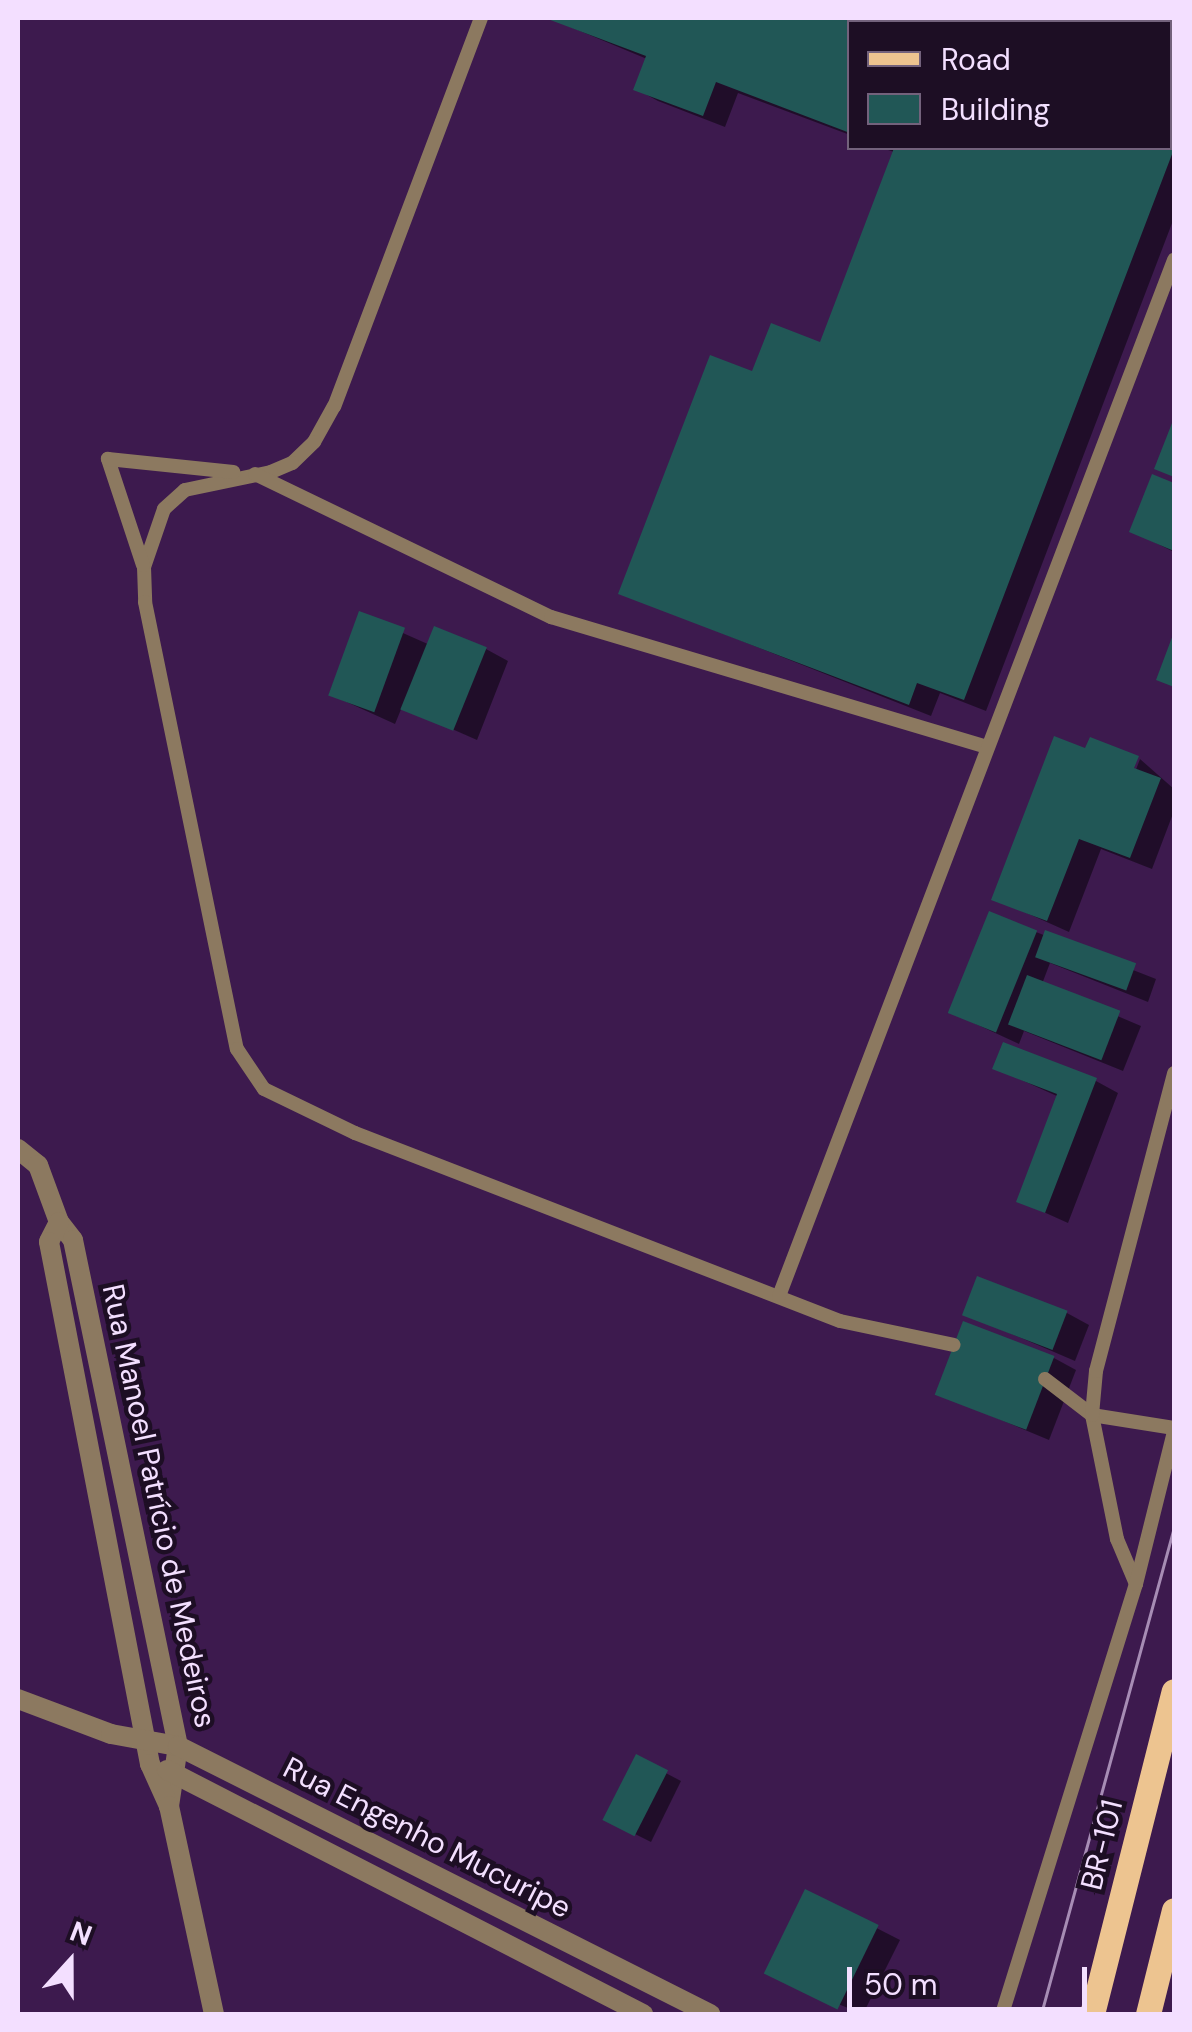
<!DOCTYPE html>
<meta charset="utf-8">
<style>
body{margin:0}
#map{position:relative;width:1192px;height:2032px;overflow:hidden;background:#3d1a4e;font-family:"DM Sans",sans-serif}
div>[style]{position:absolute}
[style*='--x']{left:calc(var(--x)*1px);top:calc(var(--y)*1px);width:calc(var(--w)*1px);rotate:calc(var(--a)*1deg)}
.shadow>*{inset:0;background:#0007}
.building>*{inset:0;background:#215756;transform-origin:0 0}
.lane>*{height:14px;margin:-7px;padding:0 7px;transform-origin:7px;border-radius:7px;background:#8c7960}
.street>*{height:20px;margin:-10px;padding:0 10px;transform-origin:10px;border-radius:10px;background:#8c7960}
.primary>*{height:25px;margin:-12.5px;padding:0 12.5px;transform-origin:12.5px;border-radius:12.5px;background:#edc490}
.tram>*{height:2.5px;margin:-1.25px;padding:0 1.25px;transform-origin:1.25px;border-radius:1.25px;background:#a78db5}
span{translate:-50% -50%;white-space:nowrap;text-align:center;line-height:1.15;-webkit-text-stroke:9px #1d0e24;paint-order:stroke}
.street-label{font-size:30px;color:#f3dfff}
.frame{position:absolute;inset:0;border:20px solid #f3dfff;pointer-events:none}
.legend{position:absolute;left:847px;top:20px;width:325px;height:130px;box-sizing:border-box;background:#1d0e24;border:2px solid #73627c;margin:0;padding:12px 18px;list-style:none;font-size:30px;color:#f3dfff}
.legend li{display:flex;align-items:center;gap:20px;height:50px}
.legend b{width:50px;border:2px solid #73627c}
.north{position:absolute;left:20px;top:1912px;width:100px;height:100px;-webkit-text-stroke:8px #1d0e24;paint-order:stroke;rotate:21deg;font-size:28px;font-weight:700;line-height:40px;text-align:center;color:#f3dfff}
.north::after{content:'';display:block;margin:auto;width:35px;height:45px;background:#f3dfff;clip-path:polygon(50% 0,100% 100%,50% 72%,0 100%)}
.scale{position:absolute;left:847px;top:1967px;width:240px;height:45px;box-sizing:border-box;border:5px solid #f3dfff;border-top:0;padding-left:12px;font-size:30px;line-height:35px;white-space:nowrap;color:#f3dfff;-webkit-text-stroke:8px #1d0e24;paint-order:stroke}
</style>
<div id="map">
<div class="shadow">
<i style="clip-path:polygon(549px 18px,1174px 18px,1174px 218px,986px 711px,940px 693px,931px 716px,621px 593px,821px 345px,894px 152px,882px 148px,1170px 148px,1170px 22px,850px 22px,850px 135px,738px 93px,725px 127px,658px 101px,636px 89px,647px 59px)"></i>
<i style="clip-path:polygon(1153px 478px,1174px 486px,1174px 552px,1132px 531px)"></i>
<i style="clip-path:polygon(360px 614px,430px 645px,486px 649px,508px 661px,477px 740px,402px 707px,395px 724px,329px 694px)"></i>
<i style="clip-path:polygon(1140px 759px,1174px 789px,1174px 811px,1152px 869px,1101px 849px,1069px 932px,995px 899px,1132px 780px)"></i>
<i style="clip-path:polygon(1036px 932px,1156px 979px,1148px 1002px,1050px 963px,1042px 984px,1141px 1026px,1123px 1071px,1024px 1031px,1019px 1044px,952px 1013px)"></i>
<i style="clip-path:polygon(995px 1068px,1096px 1081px,1118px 1093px,1068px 1223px,1019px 1201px,1059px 1097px)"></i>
<i style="clip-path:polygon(1067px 1313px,1089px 1325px,1075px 1361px,965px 1314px)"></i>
<i style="clip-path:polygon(1054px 1358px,1076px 1370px,1049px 1440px,939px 1394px)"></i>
<i style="clip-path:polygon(637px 1758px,681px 1781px,651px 1842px,621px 1827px)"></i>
<i style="clip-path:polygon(806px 1892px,900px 1940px,863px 2014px,788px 1984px)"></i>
</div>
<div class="building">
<i style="clip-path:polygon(545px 18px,1174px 18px,1174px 149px,964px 700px,917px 683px,909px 705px,618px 594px,710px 355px,752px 371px,771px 323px,820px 342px,894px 148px,1170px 148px,1170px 22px,850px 22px,850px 133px,716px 82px,703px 116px,633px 90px,646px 56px)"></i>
<i style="clip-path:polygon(1174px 418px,1174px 477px,1154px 469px)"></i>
<i style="clip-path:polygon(1152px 474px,1174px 483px,1174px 551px,1129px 532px)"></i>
<i style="left:359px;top:611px;width:49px;height:90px;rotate:20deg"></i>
<i style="left:434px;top:626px;width:57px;height:90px;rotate:22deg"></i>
<i style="clip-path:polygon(1174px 632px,1174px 687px,1156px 680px)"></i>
<i style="clip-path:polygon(1054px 736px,1085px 748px,1090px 737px,1139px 756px,1134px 768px,1161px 778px,1130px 858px,1079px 839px,1047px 921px,991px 900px)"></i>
<i style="left:989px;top:911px;width:52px;height:110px;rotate:22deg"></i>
<i style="left:1045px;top:930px;width:97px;height:29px;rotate:20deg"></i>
<i style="left:1027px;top:975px;width:100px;height:53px;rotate:21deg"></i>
<i style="clip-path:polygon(1003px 1042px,1097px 1078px,1045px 1213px,1016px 1202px,1057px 1094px,992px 1069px)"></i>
<i style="left:977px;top:1276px;width:97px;height:42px;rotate:21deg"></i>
<i style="left:963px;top:1321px;width:98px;height:79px;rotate:21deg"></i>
<i style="left:636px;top:1754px;width:36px;height:74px;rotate:27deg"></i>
<i style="left:805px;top:1889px;width:82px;height:94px;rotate:26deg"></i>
</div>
<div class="lane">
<i style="--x:481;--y:18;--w:415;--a:110.7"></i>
<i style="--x:334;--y:406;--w:41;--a:119.1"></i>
<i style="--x:314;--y:442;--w:30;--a:136"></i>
<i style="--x:292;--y:463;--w:23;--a:157"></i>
<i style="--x:271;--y:472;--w:88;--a:168.2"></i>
<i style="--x:185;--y:490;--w:28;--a:138"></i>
<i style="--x:164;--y:509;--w:61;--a:109"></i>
<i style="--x:144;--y:567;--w:35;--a:88"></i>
<i style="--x:145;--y:602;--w:456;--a:78.4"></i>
<i style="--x:237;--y:1049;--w:48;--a:56"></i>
<i style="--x:264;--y:1089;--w:101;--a:25.8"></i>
<i style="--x:355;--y:1133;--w:520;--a:21.19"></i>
<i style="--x:840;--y:1321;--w:116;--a:11.9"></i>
<i style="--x:255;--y:474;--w:329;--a:25.8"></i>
<i style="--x:551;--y:617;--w:455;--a:16.6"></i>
<i style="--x:143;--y:565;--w:112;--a:-108.3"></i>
<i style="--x:108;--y:459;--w:126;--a:5.9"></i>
<i style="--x:779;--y:1296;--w:1109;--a:-69.13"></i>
<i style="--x:1045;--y:1379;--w:59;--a:37.5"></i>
<i style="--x:1092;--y:1415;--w:83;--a:9"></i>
<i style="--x:1136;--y:1584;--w:49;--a:-112.9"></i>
<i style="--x:1117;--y:1539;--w:126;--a:-101.4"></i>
<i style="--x:1092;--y:1415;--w:44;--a:-84.8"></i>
<i style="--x:1096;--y:1371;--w:308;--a:-75.3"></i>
<i style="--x:1002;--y:2014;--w:450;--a:-72.7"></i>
<i style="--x:1136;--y:1584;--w:157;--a:-76"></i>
</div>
<div class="street">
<i style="--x:18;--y:1149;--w:26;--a:39"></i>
<i style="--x:38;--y:1165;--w:61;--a:69.8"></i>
<i style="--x:59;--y:1222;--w:23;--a:52"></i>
<i style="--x:73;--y:1240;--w:517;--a:78.28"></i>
<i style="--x:178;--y:1746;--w:61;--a:98.5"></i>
<i style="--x:59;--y:1222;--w:22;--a:117"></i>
<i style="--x:49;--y:1242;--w:532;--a:79.05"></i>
<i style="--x:150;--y:1764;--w:46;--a:65.7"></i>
<i style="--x:169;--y:1806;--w:213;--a:77.8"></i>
<i style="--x:18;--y:1699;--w:99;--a:20.6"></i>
<i style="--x:111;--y:1734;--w:68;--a:10.2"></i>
<i style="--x:178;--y:1746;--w:596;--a:26.74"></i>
<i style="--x:167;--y:1770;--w:535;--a:27.14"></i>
</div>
<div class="primary">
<i style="--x:1092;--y:2014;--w:333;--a:-75.8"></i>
<i style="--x:1148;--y:2014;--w:107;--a:-76"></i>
</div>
<div class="tram">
<i style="--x:1041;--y:2014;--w:505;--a:-74.72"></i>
</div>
<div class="street-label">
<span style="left:159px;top:1506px;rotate:78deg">Rua Manoel Patrício de Medeiros</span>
<span style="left:427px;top:1838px;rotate:27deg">Rua Engenho Mucuripe</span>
<span style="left:1102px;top:1845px;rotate:-76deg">BR-101</span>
</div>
<div class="frame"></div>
<ul class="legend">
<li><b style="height:12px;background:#edc490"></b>Road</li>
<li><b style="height:28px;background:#215756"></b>Building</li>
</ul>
<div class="north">N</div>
<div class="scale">50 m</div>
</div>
